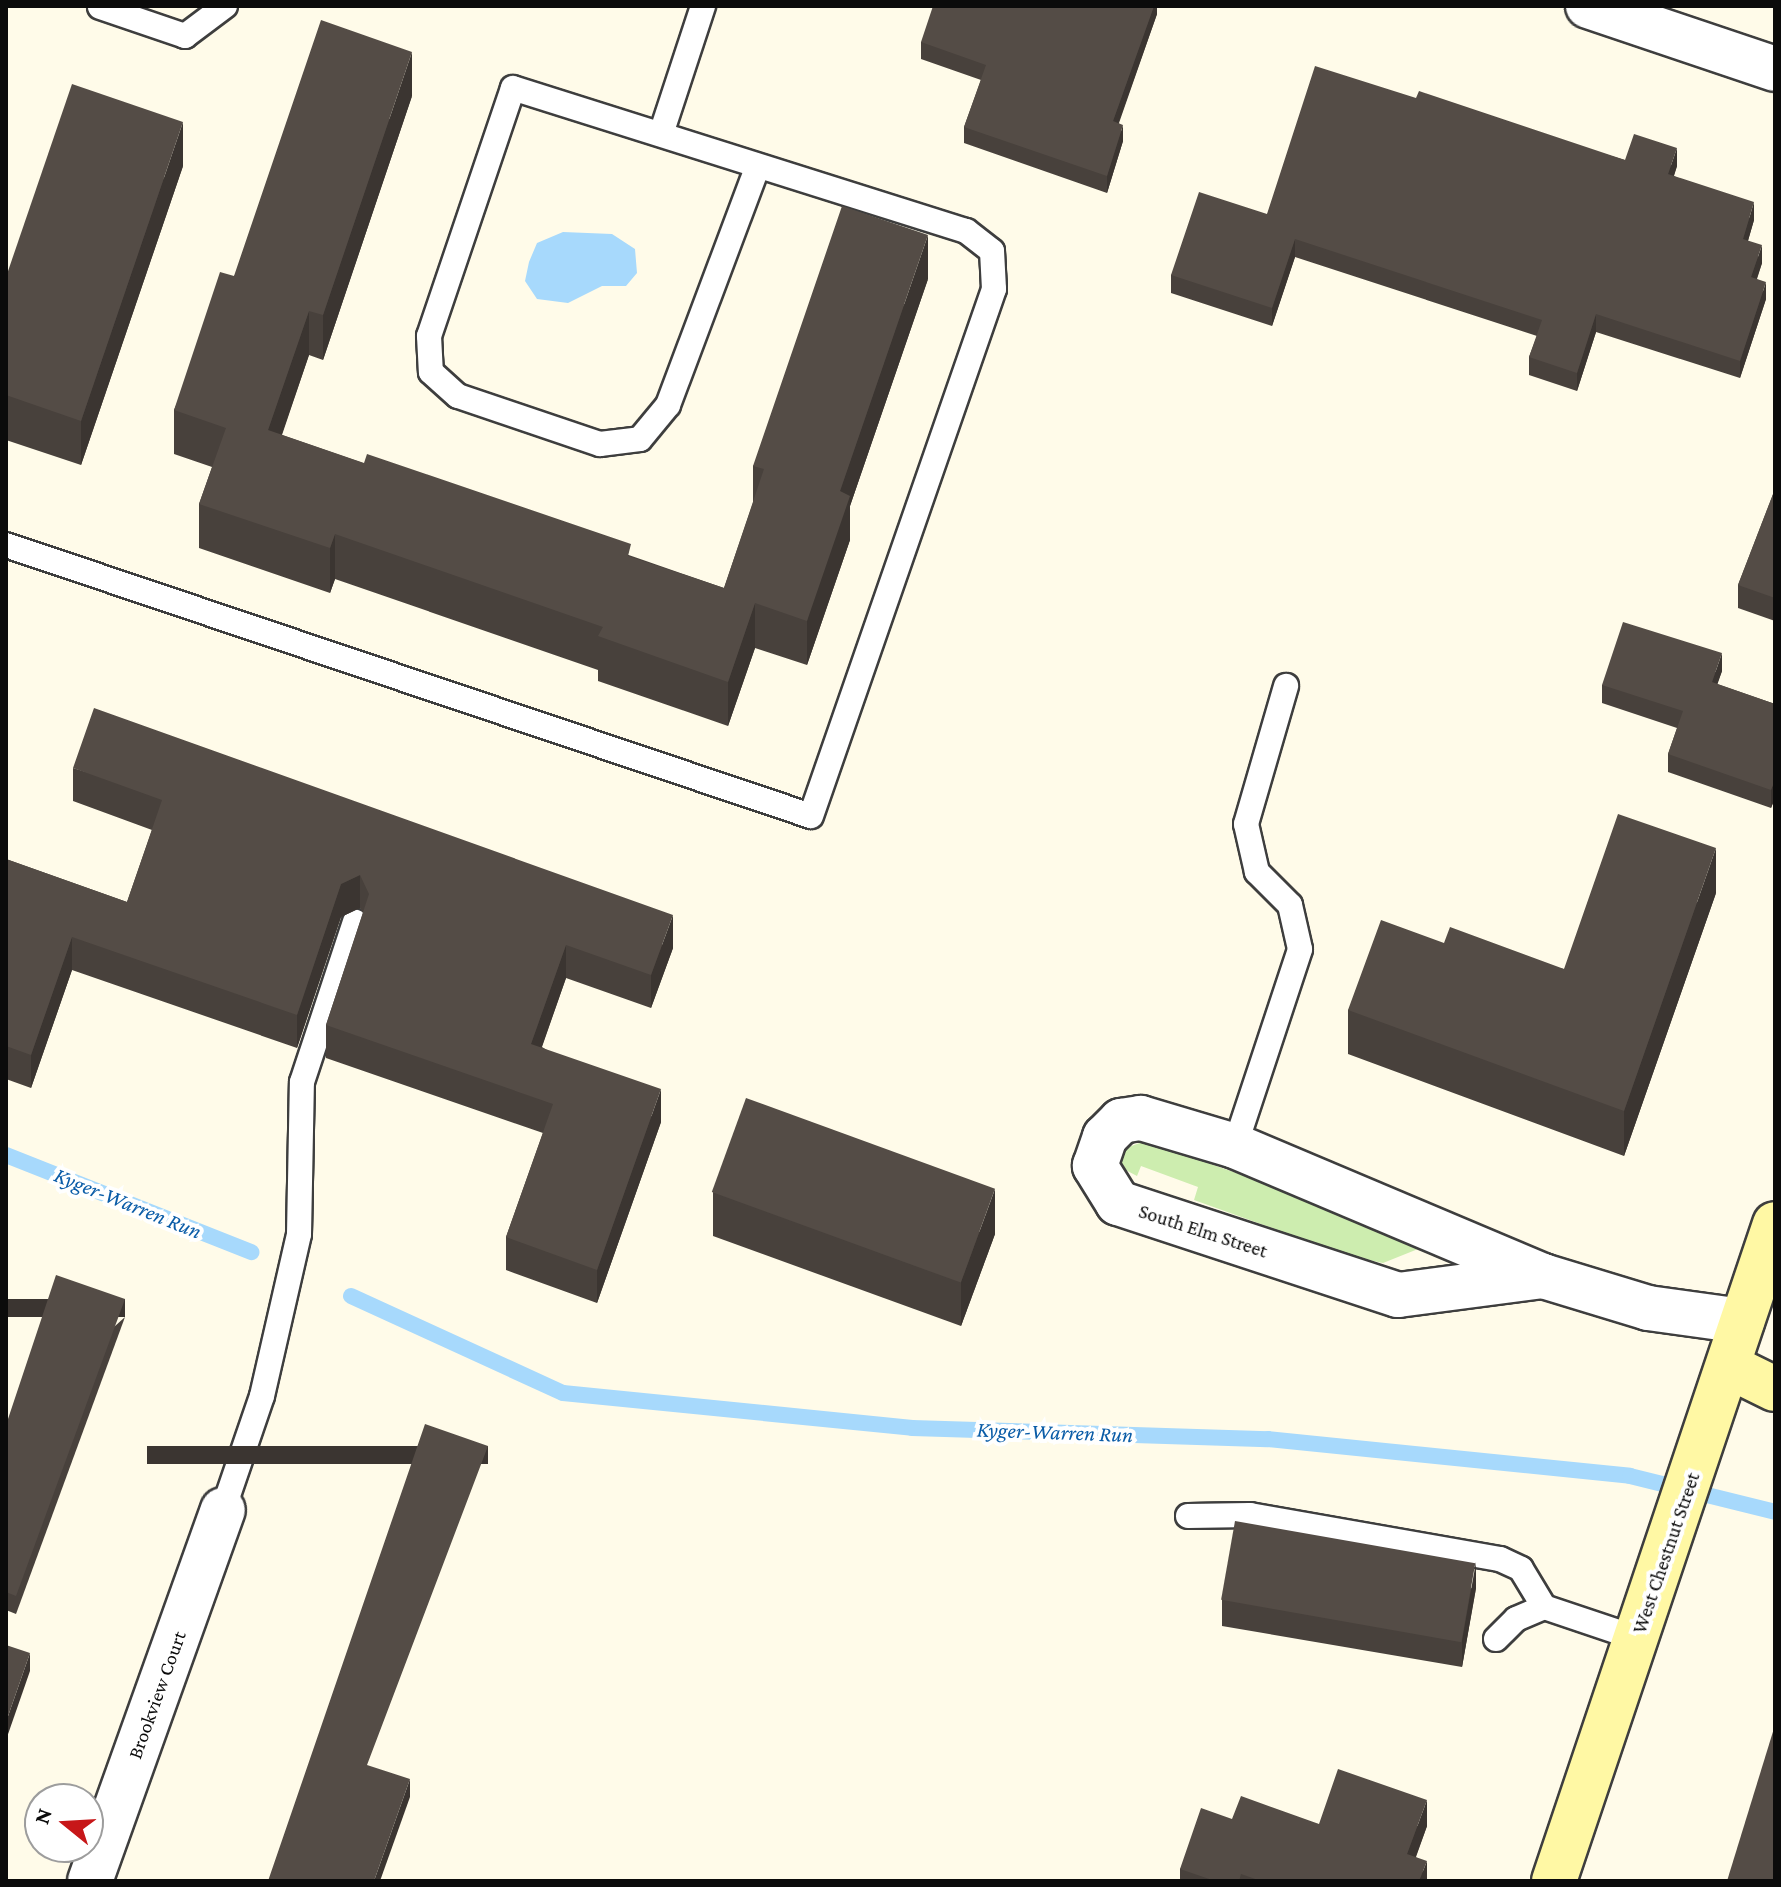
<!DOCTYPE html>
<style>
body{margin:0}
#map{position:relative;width:1781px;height:1887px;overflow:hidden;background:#fffbe9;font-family:"Crimson Pro",serif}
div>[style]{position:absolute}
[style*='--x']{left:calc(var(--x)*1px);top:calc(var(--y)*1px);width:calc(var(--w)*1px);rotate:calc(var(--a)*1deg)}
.green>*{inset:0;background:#cdedaf}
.water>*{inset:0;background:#a7d9fc}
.stream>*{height:16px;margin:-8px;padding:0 8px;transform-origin:8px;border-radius:8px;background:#a7d9fc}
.roads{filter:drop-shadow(2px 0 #3e3e3e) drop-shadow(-2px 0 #3e3e3e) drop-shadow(0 2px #3e3e3e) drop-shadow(0 -2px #3e3e3e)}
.lane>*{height:24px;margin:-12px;padding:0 12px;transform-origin:12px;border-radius:12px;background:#fff}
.street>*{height:44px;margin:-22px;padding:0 22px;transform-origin:22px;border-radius:22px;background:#fff}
.secondary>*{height:44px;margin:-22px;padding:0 22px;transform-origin:22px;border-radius:22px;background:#fff8a4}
.wall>*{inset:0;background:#48413c}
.shaded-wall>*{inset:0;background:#3b3531;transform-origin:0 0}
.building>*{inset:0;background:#544c46;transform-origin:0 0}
span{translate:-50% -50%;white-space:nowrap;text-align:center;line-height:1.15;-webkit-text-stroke:8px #fff;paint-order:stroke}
.street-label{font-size:20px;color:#0b0b0b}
.water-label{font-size:22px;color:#0a5ca7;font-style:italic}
.frame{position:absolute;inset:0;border:8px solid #0b0b0b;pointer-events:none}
.north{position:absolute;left:24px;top:1783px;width:80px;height:80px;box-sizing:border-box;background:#fff;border:2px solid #9d9d9d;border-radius:50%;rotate:288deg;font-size:22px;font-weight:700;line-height:32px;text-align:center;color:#0b0b0b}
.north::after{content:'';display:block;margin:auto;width:28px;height:36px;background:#c71719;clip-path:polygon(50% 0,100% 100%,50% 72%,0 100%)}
</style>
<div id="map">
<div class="green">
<i style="clip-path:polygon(1145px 1141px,1413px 1235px,1418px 1249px,1383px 1263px,1350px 1256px,1194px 1200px,1198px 1187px,1141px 1166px,1137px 1176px,1118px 1166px,1118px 1151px)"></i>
</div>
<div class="water">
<i style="clip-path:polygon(563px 232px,612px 234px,635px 249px,637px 273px,626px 286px,602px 286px,568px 303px,537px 299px,525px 281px,529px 262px,537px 243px)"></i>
</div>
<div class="stream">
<i style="--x:6;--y:1155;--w:264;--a:21.6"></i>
<i style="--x:351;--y:1296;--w:233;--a:24.6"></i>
<i style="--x:563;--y:1393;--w:351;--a:5.7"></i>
<i style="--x:912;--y:1428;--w:356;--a:1.8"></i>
<i style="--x:1268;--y:1439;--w:364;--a:5.8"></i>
<i style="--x:1630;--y:1476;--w:149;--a:13.9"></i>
</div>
<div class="roads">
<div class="lane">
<i style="--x:100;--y:7;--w:90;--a:18.8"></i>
<i style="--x:185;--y:36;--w:50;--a:-36.9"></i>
<i style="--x:661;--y:134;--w:135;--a:-71.8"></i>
<i style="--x:6;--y:545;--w:849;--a:18.61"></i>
<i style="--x:811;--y:816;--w:558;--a:-70.85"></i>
<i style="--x:994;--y:289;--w:38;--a:-93"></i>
<i style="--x:992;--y:251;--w:33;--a:-142"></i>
<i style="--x:966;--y:231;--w:475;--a:-162.5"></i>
<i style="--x:513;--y:88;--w:262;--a:108.7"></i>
<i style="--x:429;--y:336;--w:36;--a:87"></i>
<i style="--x:431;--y:372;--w:36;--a:42"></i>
<i style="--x:458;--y:396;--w:150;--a:18.7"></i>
<i style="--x:600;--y:444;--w:40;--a:-7.1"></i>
<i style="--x:640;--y:439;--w:44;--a:-50.5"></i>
<i style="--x:668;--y:405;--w:255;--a:-69.4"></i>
<i style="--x:1235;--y:1146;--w:207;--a:-71.7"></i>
<i style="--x:1300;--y:949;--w:45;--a:-102.8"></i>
<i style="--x:1290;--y:905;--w:47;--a:-135"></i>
<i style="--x:1257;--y:872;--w:49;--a:-102.9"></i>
<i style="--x:1246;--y:824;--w:144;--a:-73.8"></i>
<i style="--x:223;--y:1510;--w:120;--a:-71.1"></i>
<i style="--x:262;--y:1396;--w:166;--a:-77.1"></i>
<i style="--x:299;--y:1234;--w:152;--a:-88.9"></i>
<i style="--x:302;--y:1082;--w:169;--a:-71.7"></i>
<i style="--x:1188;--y:1516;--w:62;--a:-0.9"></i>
<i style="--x:1250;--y:1515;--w:254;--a:10"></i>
<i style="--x:1500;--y:1559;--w:23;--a:25"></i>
<i style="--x:1521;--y:1569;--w:44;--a:58.8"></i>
<i style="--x:1544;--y:1607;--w:97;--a:18.6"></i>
<i style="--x:1496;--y:1639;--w:28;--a:-45"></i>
<i style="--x:1516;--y:1619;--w:30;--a:-23"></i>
</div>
<div class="street">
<i style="--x:1588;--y:6;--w:197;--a:18.6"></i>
<i style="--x:1543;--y:1276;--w:146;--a:172.5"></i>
<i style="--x:1398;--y:1295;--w:295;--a:-161.8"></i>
<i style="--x:1118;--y:1203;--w:44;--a:-121.9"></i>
<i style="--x:1095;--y:1166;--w:31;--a:-71"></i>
<i style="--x:1105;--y:1137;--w:23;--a:-45"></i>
<i style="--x:1121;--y:1121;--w:20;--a:-9"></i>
<i style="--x:1141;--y:1118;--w:98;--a:16.6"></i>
<i style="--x:1235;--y:1146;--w:334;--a:22.9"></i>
<i style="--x:1543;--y:1276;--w:110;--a:16.9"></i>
<i style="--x:1648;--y:1308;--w:95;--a:7.9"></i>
<i style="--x:90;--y:1881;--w:394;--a:-70.3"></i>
</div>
<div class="secondary">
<i style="--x:1728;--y:1366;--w:52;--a:26.1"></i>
<i style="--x:1554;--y:1881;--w:693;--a:-71.41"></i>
</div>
</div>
<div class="wall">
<i style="clip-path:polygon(1157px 6px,1157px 14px,1119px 123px,1123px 141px,1107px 193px,964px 143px,964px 127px,981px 80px,921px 59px,921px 42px)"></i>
<i style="clip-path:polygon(412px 96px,323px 360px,309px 355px,282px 435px,724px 588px,753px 503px,753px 466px,928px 279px,850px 506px,850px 540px,807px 665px,755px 648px,728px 726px,598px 681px,598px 670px,335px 579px,330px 593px,199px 548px,199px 504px,212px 467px,174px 454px,174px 410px,234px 276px)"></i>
<i style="clip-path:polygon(1416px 98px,1625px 160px,1677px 166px,1674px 176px,1754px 220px,1748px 241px,1762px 263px,1757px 279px,1766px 299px,1740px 378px,1596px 332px,1577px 391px,1529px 375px,1529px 357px,1537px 336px,1295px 257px,1272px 326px,1171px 293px,1171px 275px,1267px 214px)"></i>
<i style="clip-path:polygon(183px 166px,81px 465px,6px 440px,6px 277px)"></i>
<i style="clip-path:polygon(1775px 489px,1775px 621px,1738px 608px,1738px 585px)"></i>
<i style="clip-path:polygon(1722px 671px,1717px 684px,1775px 704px,1775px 798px,1771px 808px,1668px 772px,1668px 754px,1677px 728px,1602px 703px,1602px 685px)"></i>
<i style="clip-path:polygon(73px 768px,673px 948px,651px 1008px,566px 978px,542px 1047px,661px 1122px,597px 1303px,506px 1270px,506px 1237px,543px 1133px,326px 1058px,326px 1025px,363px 913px,360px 908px,341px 917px,297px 1048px,72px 970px,31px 1088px,6px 1079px,6px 859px,127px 902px,152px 830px,73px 801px)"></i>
<i style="clip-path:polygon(1716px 893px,1624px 1156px,1348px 1054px,1348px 1010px,1444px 943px,1564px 969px)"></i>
<i style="clip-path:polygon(713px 1192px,995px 1234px,961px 1326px,713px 1236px)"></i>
<i style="clip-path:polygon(125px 1317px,16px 1614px,6px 1610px,6px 1425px)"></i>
<i style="clip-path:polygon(1476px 1588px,1462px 1667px,1222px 1626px,1222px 1600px)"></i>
<i style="clip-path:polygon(1232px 1819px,1319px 1824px,1427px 1826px,1416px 1857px,1427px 1881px,1180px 1881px,1180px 1869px)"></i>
</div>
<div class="shaded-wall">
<i style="clip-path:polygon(1154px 6px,1157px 6px,1157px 14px,1113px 138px,1113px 121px)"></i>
<i style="clip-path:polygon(412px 52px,412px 96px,323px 360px,323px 315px)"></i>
<i style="clip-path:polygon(183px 122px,183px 166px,81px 465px,81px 421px)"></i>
<i style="clip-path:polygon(1123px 125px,1123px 141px,1107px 193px,1107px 176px)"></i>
<i style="clip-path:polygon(1677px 148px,1677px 166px,1668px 192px,1668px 174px)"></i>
<i style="clip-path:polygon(1754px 202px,1754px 220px,1743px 257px,1743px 239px)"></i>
<i style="clip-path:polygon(928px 235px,928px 279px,850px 506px,850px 540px,807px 665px,807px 621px,840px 491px)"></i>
<i style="clip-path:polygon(1295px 239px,1295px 257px,1272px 326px,1272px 308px)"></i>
<i style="clip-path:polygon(1762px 245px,1762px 263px,1751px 295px,1751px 277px)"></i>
<i style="clip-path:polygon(1766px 282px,1766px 299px,1740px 378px,1740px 361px)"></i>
<i style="clip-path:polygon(309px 311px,309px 355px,268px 474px,268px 430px)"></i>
<i style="clip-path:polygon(1596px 314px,1596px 332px,1577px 391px,1577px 373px)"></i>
<i style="clip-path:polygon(335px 534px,335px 579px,330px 593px,330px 548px)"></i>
<i style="clip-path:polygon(755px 603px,755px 648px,728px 726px,728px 682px)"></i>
<i style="clip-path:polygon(1722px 653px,1722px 671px,1712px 700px,1712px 682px)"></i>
<i style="clip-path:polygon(1775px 780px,1775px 798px,1771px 808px,1771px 790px)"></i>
<i style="clip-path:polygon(1716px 848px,1716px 893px,1624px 1156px,1624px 1111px)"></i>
<i style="clip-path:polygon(360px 875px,360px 908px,341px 917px,297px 1048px,297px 1015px,341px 884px)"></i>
<i style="clip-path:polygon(673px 915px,673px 948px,651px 1008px,651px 975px)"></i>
<i style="clip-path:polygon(72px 937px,72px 970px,31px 1088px,31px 1055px)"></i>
<i style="clip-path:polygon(566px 945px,566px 978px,531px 1077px,531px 1044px)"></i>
<i style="clip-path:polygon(661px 1089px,661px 1122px,597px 1303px,597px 1270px)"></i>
<i style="clip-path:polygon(995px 1189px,995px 1234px,961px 1326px,961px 1282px)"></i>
<i style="left:125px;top:1299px;width:18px;height:316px;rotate:90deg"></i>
<i style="left:488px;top:1446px;width:18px;height:341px;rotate:90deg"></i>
<i style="clip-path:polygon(1476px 1562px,1476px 1588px,1462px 1667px,1462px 1641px)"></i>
<i style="clip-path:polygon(30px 1653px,30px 1671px,6px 1740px,6px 1722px)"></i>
<i style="clip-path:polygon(410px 1779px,410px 1797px,380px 1881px,374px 1881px)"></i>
<i style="clip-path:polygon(1427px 1800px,1427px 1826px,1407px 1880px,1407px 1854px)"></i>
<i style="clip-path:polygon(1427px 1861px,1427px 1881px,1419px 1881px)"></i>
</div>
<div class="building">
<i style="clip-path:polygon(933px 6px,1154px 6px,1113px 121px,1123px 125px,1107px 176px,964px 127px,986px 65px,921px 42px)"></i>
<i style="clip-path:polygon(321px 20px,412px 52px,323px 315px,309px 311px,268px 430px,364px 463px,367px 454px,631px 544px,628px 556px,724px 588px,764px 469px,753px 466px,842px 206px,928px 235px,840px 491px,850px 496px,807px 621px,755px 603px,728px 682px,598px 636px,603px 627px,335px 534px,330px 548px,199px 504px,226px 428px,174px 410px,220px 272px,234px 276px)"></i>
<i style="clip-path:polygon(1315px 66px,1416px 98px,1419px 91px,1625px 160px,1634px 134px,1677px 148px,1668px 174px,1754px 202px,1743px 239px,1762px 245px,1751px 277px,1766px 282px,1740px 361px,1596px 314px,1577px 373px,1529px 357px,1542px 320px,1295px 239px,1272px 308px,1171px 275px,1199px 192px,1267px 214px)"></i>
<i style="clip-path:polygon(72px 84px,183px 122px,81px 421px,6px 395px,6px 277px)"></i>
<i style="clip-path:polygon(1775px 489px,1775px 598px,1738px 585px)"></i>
<i style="clip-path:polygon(1623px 622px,1722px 653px,1712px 682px,1775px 704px,1775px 780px,1771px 790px,1668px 754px,1683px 711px,1602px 685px)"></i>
<i style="clip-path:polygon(94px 708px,673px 915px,651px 975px,566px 945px,531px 1044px,661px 1089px,597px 1270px,506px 1237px,553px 1104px,326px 1025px,369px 894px,360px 875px,341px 884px,297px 1015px,72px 937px,31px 1055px,6px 1046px,6px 859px,127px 902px,162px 800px,73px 768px)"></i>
<i style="clip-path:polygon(1618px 814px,1716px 848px,1624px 1111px,1348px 1010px,1381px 920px,1444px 943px,1450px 927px,1564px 969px)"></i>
<i style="left:746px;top:1098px;width:265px;height:100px;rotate:20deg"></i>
<i style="clip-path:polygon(56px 1275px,125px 1299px,16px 1596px,6px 1592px,6px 1425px)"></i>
<i style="clip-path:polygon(425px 1424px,488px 1446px,367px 1765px,410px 1779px,374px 1881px,268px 1881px)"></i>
<i style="left:1235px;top:1521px;width:244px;height:80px;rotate:10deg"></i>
<i style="clip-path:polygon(6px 1645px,30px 1653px,6px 1722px)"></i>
<i style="clip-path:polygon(1775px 1725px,1775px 1881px,1727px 1881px)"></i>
<i style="clip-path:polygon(1338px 1769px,1427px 1800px,1407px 1854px,1427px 1861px,1419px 1881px,1261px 1881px,1241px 1874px,1239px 1881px,1215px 1881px,1180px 1869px,1201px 1808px,1232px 1819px,1241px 1796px,1319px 1824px)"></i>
</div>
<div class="street-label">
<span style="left:1203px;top:1231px;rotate:18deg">South Elm Street</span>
<span style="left:1666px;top:1553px;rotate:-71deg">West Chestnut Street</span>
<span style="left:157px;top:1695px;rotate:-70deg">Brookview Court</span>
</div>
<div class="water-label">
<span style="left:128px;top:1203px;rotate:22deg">Kyger-Warren Run</span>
<span style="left:1055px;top:1432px;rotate:2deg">Kyger-Warren Run</span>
</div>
<div class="frame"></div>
<div class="north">N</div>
</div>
